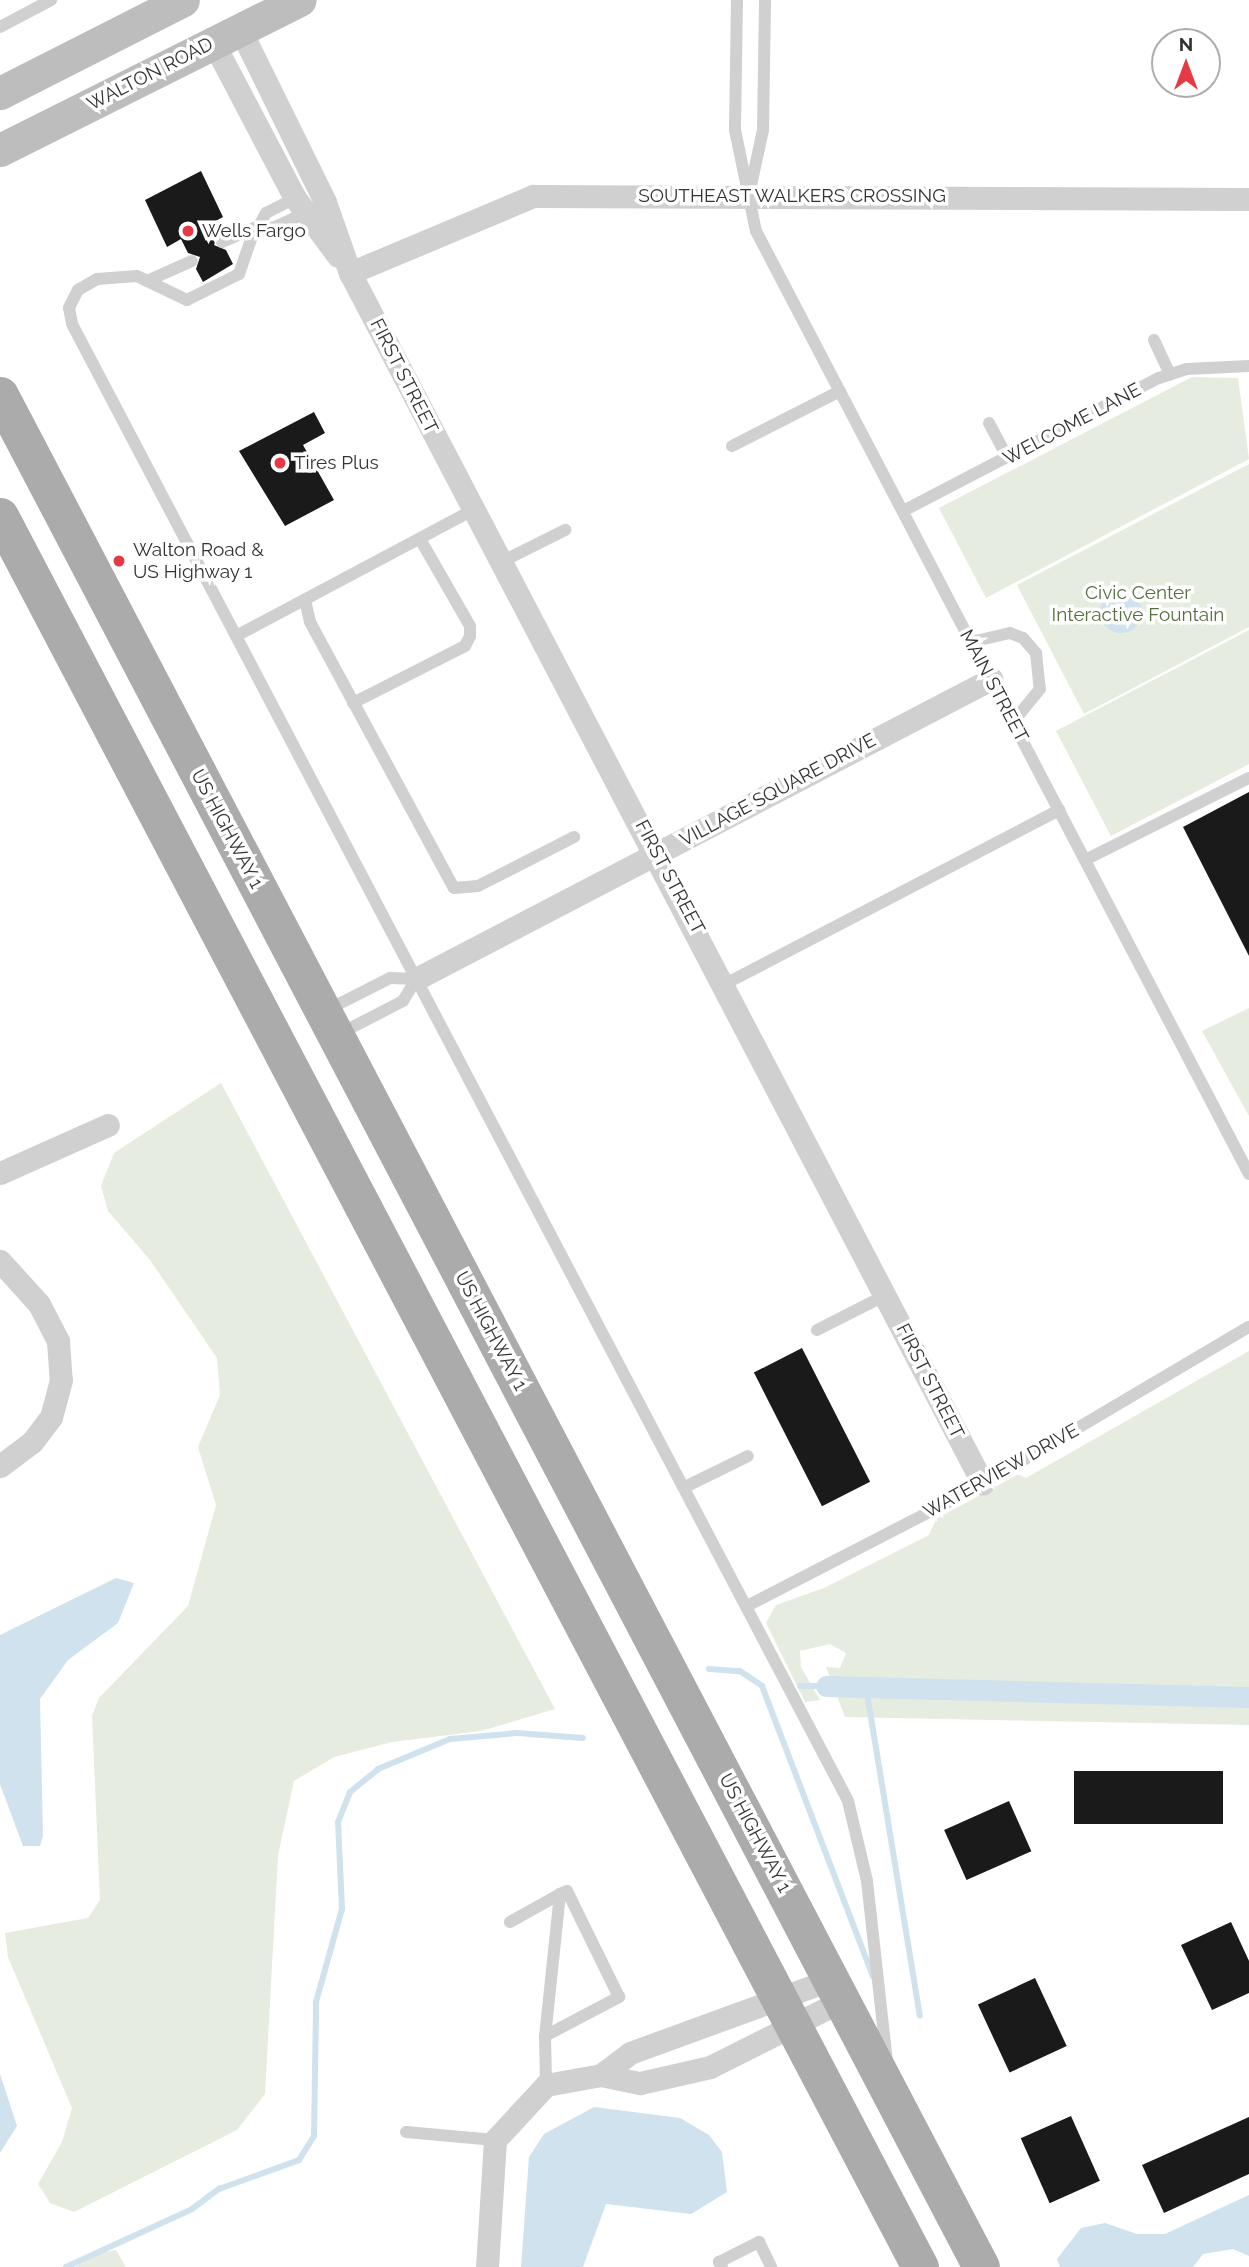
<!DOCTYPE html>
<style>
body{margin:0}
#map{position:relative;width:1249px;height:2267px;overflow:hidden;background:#fff;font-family:Raleway,sans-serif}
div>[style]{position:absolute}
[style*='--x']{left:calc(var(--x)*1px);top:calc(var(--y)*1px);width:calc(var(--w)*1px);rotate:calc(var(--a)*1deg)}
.green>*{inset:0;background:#e6ecdf}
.water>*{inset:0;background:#cfe2ee}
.round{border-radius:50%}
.stream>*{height:6px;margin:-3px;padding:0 3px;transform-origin:3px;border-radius:3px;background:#cfe2ee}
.canal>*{height:21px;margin:-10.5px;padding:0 10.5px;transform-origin:10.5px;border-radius:10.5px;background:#cfe2ee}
.building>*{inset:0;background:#1a1a1a;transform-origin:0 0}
.lane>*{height:12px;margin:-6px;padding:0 6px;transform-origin:6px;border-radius:6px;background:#d0d0d0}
.street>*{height:23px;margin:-11.5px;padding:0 11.5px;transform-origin:11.5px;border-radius:11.5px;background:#d0d0d0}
.secondary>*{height:33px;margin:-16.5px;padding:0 16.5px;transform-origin:16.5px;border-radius:16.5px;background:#bdbdbd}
.primary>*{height:37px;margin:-18.5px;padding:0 18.5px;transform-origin:18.5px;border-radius:18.5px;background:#ababab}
.dots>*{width:19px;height:19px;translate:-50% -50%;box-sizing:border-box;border:4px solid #fff;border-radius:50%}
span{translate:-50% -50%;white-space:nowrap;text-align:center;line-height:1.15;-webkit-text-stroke:7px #fff;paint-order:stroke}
.street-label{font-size:19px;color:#333}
.poi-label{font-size:19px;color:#333}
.left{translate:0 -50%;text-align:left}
.park-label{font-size:19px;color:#56703f}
.north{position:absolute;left:1151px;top:28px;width:70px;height:70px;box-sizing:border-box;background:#fff;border:2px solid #adadad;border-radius:50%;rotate:0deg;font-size:19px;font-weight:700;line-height:28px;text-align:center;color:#333}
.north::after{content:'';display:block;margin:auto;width:24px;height:32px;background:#e63946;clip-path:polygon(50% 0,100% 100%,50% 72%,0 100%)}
</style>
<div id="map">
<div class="green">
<i style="clip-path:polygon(1192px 377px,1238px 378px,1249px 459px,986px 598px,939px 508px)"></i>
<i style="clip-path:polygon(1249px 464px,1249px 627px,1084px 714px,1017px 585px)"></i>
<i style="clip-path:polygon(1249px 630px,1249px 764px,1111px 836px,1056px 731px)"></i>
<i style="clip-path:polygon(1249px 1008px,1249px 1116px,1202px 1031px)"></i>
<i style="clip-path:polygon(221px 1083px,555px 1709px,481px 1731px,392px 1742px,334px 1757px,294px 1781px,278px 1855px,265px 2094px,237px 2130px,74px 2212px,50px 2203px,38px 2184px,62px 2142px,72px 2108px,8px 1957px,5px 1933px,88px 1918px,100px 1900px,92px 1716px,99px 1698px,188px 1606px,216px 1505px,198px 1447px,220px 1395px,217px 1358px,150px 1260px,108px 1211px,101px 1186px,114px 1153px)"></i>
<i style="clip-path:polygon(1249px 1351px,1249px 1725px,845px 1717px,826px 1667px,840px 1668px,846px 1653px,830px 1644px,800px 1651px,801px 1667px,820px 1700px,805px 1702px,766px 1623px,776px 1605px,824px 1588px,929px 1535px,936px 1519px,1019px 1474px,1026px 1478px)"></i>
<i style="clip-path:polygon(116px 2250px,126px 2267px,75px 2267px,89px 2255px)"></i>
</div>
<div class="water">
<i class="round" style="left:1100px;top:591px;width:42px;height:42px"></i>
<i style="clip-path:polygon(116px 1578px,134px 1583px,118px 1623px,68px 1660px,40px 1699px,43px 1836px,40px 1846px,23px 1846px,0 1784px,0 1635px)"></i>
<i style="clip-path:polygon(0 2074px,17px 2126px,0 2153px)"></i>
<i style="clip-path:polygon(594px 2107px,680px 2118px,709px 2135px,722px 2152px,727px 2192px,691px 2214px,606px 2204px,583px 2267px,521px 2267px,529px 2157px,544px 2134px)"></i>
<i style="clip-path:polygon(1249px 2195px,1249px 2256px,1233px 2249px,1203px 2254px,1193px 2267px,1060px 2267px,1057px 2259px,1081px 2228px,1105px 2223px,1137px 2234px,1165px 2234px)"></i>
</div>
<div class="stream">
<i style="--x:709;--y:1669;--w:31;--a:4"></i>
<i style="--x:740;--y:1671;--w:27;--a:34"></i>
<i style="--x:762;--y:1686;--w:311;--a:69.1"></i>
<i style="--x:800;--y:1686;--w:26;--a:0"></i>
<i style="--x:866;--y:1687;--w:333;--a:80.7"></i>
<i style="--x:66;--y:2267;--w:139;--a:-24.7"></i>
<i style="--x:192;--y:2209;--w:34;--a:-37"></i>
<i style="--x:219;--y:2189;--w:85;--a:-19.9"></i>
<i style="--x:299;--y:2160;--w:28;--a:-58"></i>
<i style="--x:314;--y:2136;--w:134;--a:-89.1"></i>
<i style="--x:316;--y:2002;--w:97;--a:-74.4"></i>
<i style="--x:342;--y:1909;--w:87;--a:-92.6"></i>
<i style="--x:338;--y:1822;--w:32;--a:-68"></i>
<i style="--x:350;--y:1792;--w:36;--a:-39"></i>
<i style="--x:378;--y:1769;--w:78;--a:-22.6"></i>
<i style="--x:450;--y:1739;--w:67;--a:-5.1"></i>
<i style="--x:517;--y:1733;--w:66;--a:4.3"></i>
</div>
<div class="canal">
<i style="--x:826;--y:1686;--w:423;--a:1.5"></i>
</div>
<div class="building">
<i style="clip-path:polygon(201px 171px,223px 217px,212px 223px,218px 235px,214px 245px,226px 250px,233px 264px,203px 282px,196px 269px,200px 257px,188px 253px,181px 239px,167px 247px,145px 200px)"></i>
<i style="clip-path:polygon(314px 412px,325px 433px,303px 445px,334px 500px,285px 526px,239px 451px)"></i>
<i style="clip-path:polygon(1249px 792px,1249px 956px,1183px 827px)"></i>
<i style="left:802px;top:1348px;width:150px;height:54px;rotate:63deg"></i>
<i style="left:1223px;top:1771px;width:53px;height:149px;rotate:90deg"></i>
<i style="left:1009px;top:1801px;width:55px;height:71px;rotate:66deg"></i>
<i style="clip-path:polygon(1231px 1922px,1249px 1961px,1249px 1993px,1212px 2010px,1181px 1945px)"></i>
<i style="left:1035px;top:1978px;width:75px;height:63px;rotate:65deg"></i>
<i style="left:1071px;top:2116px;width:71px;height:55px;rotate:66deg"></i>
<i style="clip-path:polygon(1249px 2117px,1249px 2174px,1164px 2213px,1142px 2165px)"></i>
</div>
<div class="lane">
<i style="--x:737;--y:0;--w:130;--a:90.9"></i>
<i style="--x:735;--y:130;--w:103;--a:78.3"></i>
<i style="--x:756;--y:231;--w:1064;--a:62.4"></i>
<i style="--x:0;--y:27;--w:58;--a:-27.9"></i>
<i style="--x:750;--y:190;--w:61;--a:-77.8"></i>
<i style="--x:763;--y:130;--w:130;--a:-89.1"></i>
<i style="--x:259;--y:226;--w:14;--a:8"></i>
<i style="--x:273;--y:228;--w:35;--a:-25"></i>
<i style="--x:255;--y:228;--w:49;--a:109.2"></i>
<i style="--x:239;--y:274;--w:58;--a:153.4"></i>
<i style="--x:187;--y:300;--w:55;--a:-154.4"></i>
<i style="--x:137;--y:276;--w:40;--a:175.7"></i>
<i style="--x:97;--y:279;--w:22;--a:150"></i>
<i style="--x:78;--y:290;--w:20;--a:117"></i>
<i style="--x:69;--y:308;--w:16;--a:79"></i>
<i style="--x:72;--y:324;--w:1668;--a:62.28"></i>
<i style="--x:848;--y:1801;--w:82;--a:76.6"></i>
<i style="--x:867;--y:1881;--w:181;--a:83.7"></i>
<i style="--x:222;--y:242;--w:40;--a:-23.4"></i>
<i style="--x:259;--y:226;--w:15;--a:-62"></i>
<i style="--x:266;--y:213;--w:33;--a:-27"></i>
<i style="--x:147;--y:281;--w:49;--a:-24"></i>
<i style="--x:1154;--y:340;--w:38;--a:65"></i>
<i style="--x:989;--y:423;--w:38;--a:62"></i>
<i style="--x:732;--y:446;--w:121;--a:-27"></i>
<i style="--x:903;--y:511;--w:288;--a:-27.5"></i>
<i style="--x:1159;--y:378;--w:29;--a:-18"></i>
<i style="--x:1187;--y:369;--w:62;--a:-2.8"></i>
<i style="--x:501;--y:562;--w:72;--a:-26.6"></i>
<i style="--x:305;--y:600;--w:23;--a:77"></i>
<i style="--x:310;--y:622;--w:302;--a:61.6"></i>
<i style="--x:454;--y:888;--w:24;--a:-5"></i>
<i style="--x:478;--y:886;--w:108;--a:-27"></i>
<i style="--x:236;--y:636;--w:268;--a:-28"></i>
<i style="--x:971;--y:642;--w:40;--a:-13"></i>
<i style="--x:1010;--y:633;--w:14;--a:21"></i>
<i style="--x:1023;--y:638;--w:20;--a:49"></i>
<i style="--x:1036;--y:653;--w:36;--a:84"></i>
<i style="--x:1040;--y:689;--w:43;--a:129.3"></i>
<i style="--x:353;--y:703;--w:126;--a:-27"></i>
<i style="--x:465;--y:646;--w:11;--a:-63"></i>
<i style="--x:470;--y:636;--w:10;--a:-90"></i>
<i style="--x:470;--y:626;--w:100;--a:-119.9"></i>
<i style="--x:1085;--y:860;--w:183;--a:-26.6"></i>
<i style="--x:725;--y:984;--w:377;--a:-27.5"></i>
<i style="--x:327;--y:1010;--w:71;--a:-26.9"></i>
<i style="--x:390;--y:978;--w:26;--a:2"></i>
<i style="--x:339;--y:1034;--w:72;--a:-27.3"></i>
<i style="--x:403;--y:1001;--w:26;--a:-59"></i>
<i style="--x:817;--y:1330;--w:77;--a:-26.9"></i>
<i style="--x:685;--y:1487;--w:70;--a:-26.2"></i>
<i style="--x:747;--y:1606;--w:266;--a:-27.3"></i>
<i style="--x:983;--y:1484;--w:309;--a:-30.6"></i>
<i style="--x:510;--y:1922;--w:57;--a:-29.2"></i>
<i style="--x:545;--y:2036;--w:84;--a:-27.8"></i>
<i style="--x:619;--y:1997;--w:118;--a:-116.1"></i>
<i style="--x:567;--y:1891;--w:8;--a:157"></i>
<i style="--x:560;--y:1894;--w:143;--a:96"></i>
<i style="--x:545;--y:2036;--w:49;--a:88.8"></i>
<i style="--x:406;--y:2132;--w:89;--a:5.1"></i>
<i style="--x:722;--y:2267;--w:6;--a:-121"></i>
<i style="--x:719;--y:2262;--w:45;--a:-26.6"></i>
<i style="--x:759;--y:2242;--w:28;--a:64"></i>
</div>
<div class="street">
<i style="--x:240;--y:29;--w:193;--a:63.8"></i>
<i style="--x:325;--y:202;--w:75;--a:70.6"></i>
<i style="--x:350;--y:273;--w:1366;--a:62.4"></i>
<i style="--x:213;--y:42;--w:176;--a:62.3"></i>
<i style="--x:295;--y:198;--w:72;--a:53.4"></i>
<i style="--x:350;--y:273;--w:199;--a:-22.8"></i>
<i style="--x:533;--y:196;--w:716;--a:0.24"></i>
<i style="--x:416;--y:979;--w:649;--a:-27.55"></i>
<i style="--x:0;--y:1173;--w:118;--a:-24"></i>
<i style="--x:0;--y:1261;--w:58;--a:47.8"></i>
<i style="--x:39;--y:1304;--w:42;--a:62.8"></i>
<i style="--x:58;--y:1341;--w:39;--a:86"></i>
<i style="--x:61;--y:1380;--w:38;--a:105"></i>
<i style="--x:51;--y:1417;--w:31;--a:127"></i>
<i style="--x:32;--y:1442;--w:40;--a:143"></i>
<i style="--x:601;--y:2075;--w:36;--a:-37"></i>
<i style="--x:630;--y:2053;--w:215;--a:-20.1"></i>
<i style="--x:487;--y:2267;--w:127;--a:-86.4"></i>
<i style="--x:495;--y:2140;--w:75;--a:-47.2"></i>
<i style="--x:546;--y:2085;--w:56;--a:-10.3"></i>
<i style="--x:601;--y:2075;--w:40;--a:12"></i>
<i style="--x:640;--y:2083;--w:72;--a:-12.9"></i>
<i style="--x:710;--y:2067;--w:149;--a:-26.7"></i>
</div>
<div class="secondary">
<i style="--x:0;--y:93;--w:205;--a:-26.9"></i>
<i style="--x:0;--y:150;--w:335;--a:-26.6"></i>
</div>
<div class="primary">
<i style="--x:0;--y:395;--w:2113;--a:62.34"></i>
<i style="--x:0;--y:516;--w:1978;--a:62.28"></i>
</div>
<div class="dots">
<i style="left:188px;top:231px;background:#e63946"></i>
<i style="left:280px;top:463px;background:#e63946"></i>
<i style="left:119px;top:561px;background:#e63946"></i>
</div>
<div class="street-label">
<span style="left:150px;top:74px;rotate:-27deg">WALTON ROAD</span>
<span style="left:792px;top:196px">SOUTHEAST WALKERS CROSSING</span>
<span style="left:404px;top:376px;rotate:63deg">FIRST STREET</span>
<span style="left:1072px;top:424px;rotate:-28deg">WELCOME LANE</span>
<span style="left:994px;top:686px;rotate:62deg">MAIN STREET</span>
<span style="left:778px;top:790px;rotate:-28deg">VILLAGE SQUARE DRIVE</span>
<span style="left:227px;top:829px;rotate:62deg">US HIGHWAY 1</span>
<span style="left:670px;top:877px;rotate:62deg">FIRST STREET</span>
<span style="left:491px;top:1331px;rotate:62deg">US HIGHWAY 1</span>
<span style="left:930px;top:1381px;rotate:63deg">FIRST STREET</span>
<span style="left:1001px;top:1471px;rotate:-29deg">WATERVIEW DRIVE</span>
<span style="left:755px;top:1833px;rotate:62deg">US HIGHWAY 1</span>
</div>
<div class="poi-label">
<span class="left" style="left:202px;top:231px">Wells Fargo</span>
<span class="left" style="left:294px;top:463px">Tires Plus</span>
<span class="left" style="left:133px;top:561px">Walton Road &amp;<br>US Highway 1</span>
</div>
<div class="park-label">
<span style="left:1138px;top:604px">Civic Center<br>Interactive Fountain</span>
</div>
<div class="north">N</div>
</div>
